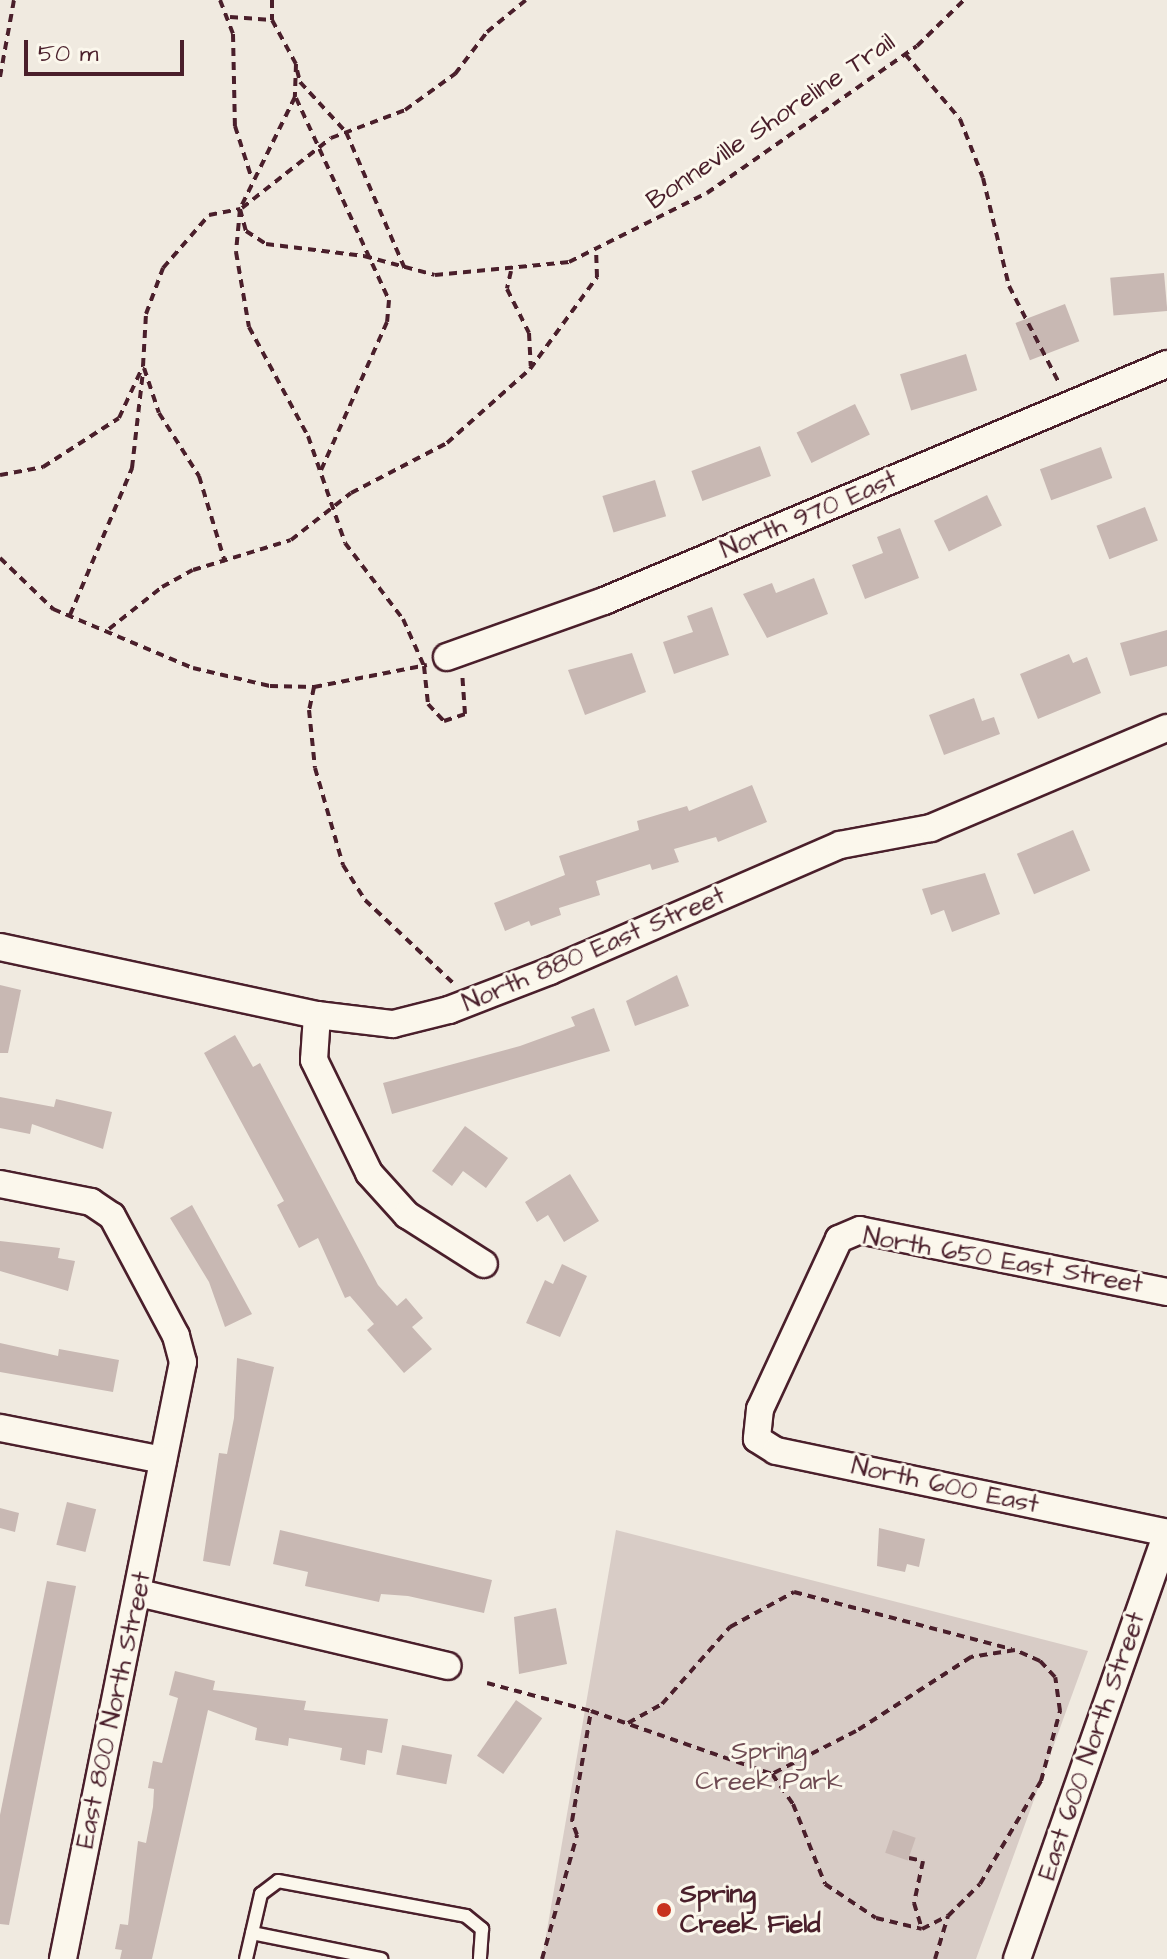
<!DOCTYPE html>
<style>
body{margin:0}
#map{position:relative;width:1167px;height:1959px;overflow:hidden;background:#f0eae0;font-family:"Architects Daughter",sans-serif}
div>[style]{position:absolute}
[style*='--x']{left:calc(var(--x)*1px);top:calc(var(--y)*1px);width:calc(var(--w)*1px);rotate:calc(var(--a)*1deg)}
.green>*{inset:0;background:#d8ccc6}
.building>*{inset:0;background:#c8b8b3;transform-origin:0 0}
.path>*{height:4px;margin-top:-2px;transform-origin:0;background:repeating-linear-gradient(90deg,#4a1f2b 0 8px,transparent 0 14px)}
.roads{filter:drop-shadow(2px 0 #4a1f2b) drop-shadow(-2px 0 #4a1f2b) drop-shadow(0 2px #4a1f2b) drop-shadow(0 -2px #4a1f2b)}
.service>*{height:12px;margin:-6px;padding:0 6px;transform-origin:6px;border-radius:6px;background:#fbf7ec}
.minor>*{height:26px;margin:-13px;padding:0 13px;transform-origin:13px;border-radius:13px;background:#fbf7ec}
.dots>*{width:22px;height:22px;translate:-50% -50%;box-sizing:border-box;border:4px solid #fbf7ec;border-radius:50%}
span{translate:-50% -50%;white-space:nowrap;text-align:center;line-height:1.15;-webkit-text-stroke:6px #fbf7ec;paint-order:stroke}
.street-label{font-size:26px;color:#4a1f2b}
.park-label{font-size:26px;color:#6e4a52}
.poi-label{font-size:26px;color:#4a1f2b;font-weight:700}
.left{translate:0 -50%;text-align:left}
.scale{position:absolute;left:24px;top:40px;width:160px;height:36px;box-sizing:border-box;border:4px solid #4a1f2b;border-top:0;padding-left:10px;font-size:24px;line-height:28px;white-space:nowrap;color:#4a1f2b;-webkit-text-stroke:6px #fbf7ec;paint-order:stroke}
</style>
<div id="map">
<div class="green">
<i style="clip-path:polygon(616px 1530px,1088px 1651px,976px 1959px,542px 1959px)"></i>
</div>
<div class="building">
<i style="left:1164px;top:273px;width:38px;height:54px;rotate:85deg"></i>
<i style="left:1065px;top:304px;width:40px;height:53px;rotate:69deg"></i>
<i style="left:966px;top:354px;width:38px;height:69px;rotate:73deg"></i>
<i style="left:855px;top:404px;width:34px;height:65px;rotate:64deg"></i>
<i style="left:760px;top:446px;width:32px;height:73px;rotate:70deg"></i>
<i style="left:1101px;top:447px;width:33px;height:65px;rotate:70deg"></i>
<i style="left:655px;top:480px;width:38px;height:55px;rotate:73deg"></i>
<i style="left:987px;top:495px;width:34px;height:59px;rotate:64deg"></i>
<i style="left:1145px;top:507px;width:36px;height:52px;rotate:69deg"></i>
<i style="clip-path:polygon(900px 528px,919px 578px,865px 599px,852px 565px,883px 553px,877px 537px)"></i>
<i style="clip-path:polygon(814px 578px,828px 614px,767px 638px,743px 594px,772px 583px,776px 593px)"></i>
<i style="clip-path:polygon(712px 607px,729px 655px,674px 674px,663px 642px,693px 632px,687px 616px)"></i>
<i style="clip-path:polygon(1167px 630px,1167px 666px,1130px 676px,1120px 643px)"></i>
<i style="clip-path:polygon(632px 653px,646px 692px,585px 715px,568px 670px)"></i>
<i style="clip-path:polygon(1069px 654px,1073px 663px,1087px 657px,1101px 693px,1038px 719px,1020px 674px)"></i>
<i style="clip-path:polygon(974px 698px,982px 721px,994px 717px,1000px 734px,944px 755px,929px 715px)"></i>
<i style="clip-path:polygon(752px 785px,767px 822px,718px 842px,716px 837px,674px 849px,679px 862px,652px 870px,650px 864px,596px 881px,600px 895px,559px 908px,561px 915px,531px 926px,529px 921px,505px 931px,494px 903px,565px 875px,559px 856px,639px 830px,637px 821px,687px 806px,689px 811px)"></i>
<i style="left:1073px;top:830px;width:44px;height:61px;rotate:67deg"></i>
<i style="clip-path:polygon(985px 873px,1000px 914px,952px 932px,944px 910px,931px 915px,922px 889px)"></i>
<i style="clip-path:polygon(677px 975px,689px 1006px,635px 1026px,626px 1001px)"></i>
<i style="clip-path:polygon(0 985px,21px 990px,8px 1053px,0 1053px)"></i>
<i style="clip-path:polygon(594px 1008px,610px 1051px,392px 1114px,383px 1083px,520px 1046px,575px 1026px,571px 1017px)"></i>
<i style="clip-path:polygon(235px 1035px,253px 1067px,260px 1063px,378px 1285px,397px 1306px,406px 1298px,423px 1318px,412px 1327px,432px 1349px,404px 1373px,367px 1330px,374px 1324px,350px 1296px,345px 1298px,318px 1238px,299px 1248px,277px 1205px,284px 1201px,204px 1053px)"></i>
<i style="clip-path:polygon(0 1097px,54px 1107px,56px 1099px,112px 1112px,103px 1149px,32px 1124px,30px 1134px,0 1128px)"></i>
<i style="clip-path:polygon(465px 1126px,508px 1158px,486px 1188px,463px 1171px,452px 1186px,432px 1171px)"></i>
<i style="clip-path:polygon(570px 1174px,599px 1221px,564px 1242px,548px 1215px,537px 1222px,525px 1202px)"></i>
<i style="clip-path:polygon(192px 1205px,252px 1314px,225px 1327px,209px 1282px,170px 1218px)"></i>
<i style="clip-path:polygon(0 1241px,60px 1248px,58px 1258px,75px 1261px,68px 1291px,0 1271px)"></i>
<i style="clip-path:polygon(562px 1264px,587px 1276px,560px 1337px,526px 1323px,545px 1280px,553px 1284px)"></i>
<i style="clip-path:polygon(0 1343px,58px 1356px,59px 1349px,119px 1360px,113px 1392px,0 1372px)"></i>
<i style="clip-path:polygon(237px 1358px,274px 1367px,230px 1566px,203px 1561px,219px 1453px,227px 1454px,234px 1418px)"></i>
<i style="left:67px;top:1502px;width:30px;height:44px;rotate:14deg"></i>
<i style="clip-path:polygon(0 1508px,19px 1513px,15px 1532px,0 1528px)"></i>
<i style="clip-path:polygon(879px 1528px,925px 1539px,919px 1567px,907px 1564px,905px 1572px,877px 1566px)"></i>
<i style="clip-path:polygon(280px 1530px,492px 1580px,484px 1613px,408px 1596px,381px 1594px,379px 1602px,305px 1586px,308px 1572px,273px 1564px)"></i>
<i style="clip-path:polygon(47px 1581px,76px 1586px,9px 1925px,0 1924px,0 1815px)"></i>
<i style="clip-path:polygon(556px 1608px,567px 1664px,519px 1674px,514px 1617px)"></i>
<i style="clip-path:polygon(175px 1671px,215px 1681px,213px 1690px,306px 1701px,304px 1710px,388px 1719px,382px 1753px,367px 1750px,365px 1765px,340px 1760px,342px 1748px,289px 1738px,288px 1746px,255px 1740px,257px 1728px,208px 1710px,152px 1959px,120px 1959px,122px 1950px,115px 1949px,120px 1924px,128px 1925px,138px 1841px,146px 1843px,153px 1807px,154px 1789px,148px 1788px,153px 1761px,162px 1763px,178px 1698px,169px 1695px)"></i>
<i style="left:516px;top:1700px;width:32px;height:68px;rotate:35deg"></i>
<i style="left:402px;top:1745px;width:51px;height:30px;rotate:11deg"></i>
<i style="left:893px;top:1830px;width:24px;height:24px;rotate:19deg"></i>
</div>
<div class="path">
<i style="--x:220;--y:0;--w:36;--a:69"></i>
<i style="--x:233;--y:34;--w:92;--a:88.8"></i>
<i style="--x:235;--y:126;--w:52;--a:72.3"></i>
<i style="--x:272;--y:0;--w:20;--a:90"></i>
<i style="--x:272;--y:20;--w:50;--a:61.4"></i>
<i style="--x:296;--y:64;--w:33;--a:92"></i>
<i style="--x:295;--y:97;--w:125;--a:116.2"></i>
<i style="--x:240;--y:209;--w:43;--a:95.3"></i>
<i style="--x:236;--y:252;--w:76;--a:80.2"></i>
<i style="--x:249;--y:327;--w:124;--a:61.6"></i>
<i style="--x:308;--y:436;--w:113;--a:70.9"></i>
<i style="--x:345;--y:543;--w:96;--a:52.7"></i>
<i style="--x:403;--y:619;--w:51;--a:65.9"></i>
<i style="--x:424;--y:666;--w:38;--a:84"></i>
<i style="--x:428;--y:704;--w:23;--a:47"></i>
<i style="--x:444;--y:721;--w:22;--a:-18"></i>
<i style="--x:465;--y:714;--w:39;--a:-94"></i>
<i style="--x:230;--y:17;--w:42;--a:4.1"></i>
<i style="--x:905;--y:54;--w:85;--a:49.8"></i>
<i style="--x:960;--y:119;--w:63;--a:68.7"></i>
<i style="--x:983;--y:178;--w:111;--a:76.5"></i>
<i style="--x:1009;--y:286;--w:111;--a:62.7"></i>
<i style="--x:297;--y:70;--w:12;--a:76"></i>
<i style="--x:300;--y:82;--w:68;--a:47.4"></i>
<i style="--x:346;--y:132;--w:149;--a:66.7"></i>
<i style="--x:0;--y:77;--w:78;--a:-79.7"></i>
<i style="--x:296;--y:98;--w:222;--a:65.3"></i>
<i style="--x:389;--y:300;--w:22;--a:95"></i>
<i style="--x:387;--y:322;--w:162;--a:114"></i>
<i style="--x:242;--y:208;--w:113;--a:-38.2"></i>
<i style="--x:331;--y:138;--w:79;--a:-20.7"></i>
<i style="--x:405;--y:110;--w:62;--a:-35.8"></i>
<i style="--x:455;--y:74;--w:53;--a:-52.7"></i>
<i style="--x:487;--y:32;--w:50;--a:-39.4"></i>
<i style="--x:511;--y:271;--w:18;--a:103"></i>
<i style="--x:507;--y:289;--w:49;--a:63.4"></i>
<i style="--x:529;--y:333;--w:33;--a:87"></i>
<i style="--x:144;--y:368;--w:47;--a:71.6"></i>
<i style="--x:159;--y:413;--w:75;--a:57.6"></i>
<i style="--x:199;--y:476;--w:90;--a:73.2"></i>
<i style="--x:0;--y:475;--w:44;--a:-10.5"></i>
<i style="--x:43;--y:467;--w:90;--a:-32.8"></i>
<i style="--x:119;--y:418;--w:57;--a:-65.2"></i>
<i style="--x:143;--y:366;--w:52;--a:-86.7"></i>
<i style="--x:146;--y:314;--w:49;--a:-69.7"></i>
<i style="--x:163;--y:268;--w:70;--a:-49"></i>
<i style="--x:209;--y:215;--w:32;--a:-11"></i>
<i style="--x:240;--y:209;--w:23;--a:75"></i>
<i style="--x:246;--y:231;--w:24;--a:33"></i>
<i style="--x:266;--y:244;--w:99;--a:7"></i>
<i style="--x:364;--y:256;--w:73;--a:15"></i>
<i style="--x:435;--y:275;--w:135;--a:-5.5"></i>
<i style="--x:569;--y:262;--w:154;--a:-26.6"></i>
<i style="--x:707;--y:193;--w:256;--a:-35"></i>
<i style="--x:917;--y:46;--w:66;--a:-44.4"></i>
<i style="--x:0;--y:558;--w:74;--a:43.9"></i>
<i style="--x:53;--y:609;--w:152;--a:22.9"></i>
<i style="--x:193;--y:668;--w:79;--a:13.2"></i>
<i style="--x:270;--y:686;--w:44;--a:1.3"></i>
<i style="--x:314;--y:687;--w:115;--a:-11"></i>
<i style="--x:70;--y:615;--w:160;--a:-67.1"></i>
<i style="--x:132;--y:468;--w:97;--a:-83.5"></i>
<i style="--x:109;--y:629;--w:68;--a:-38.4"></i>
<i style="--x:162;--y:587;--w:35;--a:-29"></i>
<i style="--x:193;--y:570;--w:102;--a:-17"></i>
<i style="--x:291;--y:540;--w:76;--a:-38.1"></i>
<i style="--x:351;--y:493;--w:108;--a:-27.5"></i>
<i style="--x:447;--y:443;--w:111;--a:-41.7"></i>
<i style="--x:530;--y:369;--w:114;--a:-53.9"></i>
<i style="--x:597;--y:277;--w:24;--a:-92"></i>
<i style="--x:314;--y:687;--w:24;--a:102"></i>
<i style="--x:309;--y:710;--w:58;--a:84.1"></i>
<i style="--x:315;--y:768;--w:101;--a:73.9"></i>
<i style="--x:343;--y:865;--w:41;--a:57.8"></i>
<i style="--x:365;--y:900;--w:121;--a:43.3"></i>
<i style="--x:487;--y:1683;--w:108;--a:15.1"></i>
<i style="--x:591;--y:1711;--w:192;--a:19.2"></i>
<i style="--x:772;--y:1774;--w:37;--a:55"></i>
<i style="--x:793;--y:1804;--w:86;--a:68.2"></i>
<i style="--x:825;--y:1884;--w:61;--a:33.7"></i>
<i style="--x:876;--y:1918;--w:47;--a:13.4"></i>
<i style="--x:922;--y:1929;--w:29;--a:-27"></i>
<i style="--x:948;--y:1916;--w:45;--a:-45"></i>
<i style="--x:980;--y:1884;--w:120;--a:-59.4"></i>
<i style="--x:1041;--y:1781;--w:73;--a:-74.8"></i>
<i style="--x:1060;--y:1711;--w:34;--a:-98"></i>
<i style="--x:1055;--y:1677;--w:22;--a:-133"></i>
<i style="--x:1040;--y:1661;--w:27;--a:-156"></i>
<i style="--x:1015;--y:1650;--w:45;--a:171"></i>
<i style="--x:971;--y:1657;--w:137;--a:147.2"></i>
<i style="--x:856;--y:1731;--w:94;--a:152.9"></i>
<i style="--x:628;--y:1723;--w:39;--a:-29"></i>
<i style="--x:662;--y:1704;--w:103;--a:-48.6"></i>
<i style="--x:730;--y:1627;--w:73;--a:-28.7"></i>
<i style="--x:794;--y:1592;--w:225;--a:14.7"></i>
<i style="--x:909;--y:1858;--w:14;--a:12"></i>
<i style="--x:923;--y:1861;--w:43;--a:102.1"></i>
<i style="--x:914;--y:1903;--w:27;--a:73"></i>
<i style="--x:542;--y:1959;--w:129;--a:-74.2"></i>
<i style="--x:577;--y:1835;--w:15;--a:-110"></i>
<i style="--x:572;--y:1821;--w:112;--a:-80.2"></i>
<i style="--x:935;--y:1959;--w:45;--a:-73.2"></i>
</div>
<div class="roads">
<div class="service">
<i style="--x:252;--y:1933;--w:132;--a:11.4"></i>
<i style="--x:246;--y:1959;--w:67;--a:-77"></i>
<i style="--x:261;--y:1894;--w:21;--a:-37"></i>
<i style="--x:278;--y:1881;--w:191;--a:10.5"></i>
<i style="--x:466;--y:1916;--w:21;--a:39"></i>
<i style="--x:482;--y:1929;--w:30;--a:94"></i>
</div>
<div class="minor">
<i style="--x:447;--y:657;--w:167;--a:-19.6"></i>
<i style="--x:604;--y:601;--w:611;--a:-22.83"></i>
<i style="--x:0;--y:947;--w:324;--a:12.1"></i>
<i style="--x:317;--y:1015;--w:77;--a:6.8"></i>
<i style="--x:393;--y:1024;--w:58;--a:-14"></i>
<i style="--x:449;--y:1010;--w:108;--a:-21.1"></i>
<i style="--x:550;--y:971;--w:316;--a:-23.5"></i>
<i style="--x:840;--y:845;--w:93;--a:-10.6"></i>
<i style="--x:931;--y:828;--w:256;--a:-23"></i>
<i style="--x:317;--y:1015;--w:45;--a:93.8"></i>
<i style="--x:314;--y:1060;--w:126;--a:64"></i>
<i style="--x:369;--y:1173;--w:57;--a:47.9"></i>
<i style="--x:407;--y:1215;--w:91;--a:32.5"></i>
<i style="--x:0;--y:1184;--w:93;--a:11.2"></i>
<i style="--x:91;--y:1202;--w:25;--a:34"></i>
<i style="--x:112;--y:1216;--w:136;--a:61.9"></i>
<i style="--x:176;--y:1336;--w:27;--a:75"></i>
<i style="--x:183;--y:1362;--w:609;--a:101.37"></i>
<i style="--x:1167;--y:1292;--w:313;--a:-168.6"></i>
<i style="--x:860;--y:1230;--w:23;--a:157"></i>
<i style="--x:839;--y:1239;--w:187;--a:114.9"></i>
<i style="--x:760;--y:1409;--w:30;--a:96"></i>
<i style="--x:757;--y:1439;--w:22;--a:32"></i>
<i style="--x:776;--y:1451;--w:400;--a:11.8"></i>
<i style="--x:0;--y:1428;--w:166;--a:11.1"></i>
<i style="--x:139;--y:1593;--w:317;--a:13.3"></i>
<i style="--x:1017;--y:1959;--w:452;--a:-70.6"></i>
</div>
</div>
<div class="dots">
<i style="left:664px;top:1910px;background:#c8321e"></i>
</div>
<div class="street-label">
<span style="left:771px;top:122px;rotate:-34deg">Bonneville Shoreline Trail</span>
<span style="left:809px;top:515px;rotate:-23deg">North 970 East</span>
<span style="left:594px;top:950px;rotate:-23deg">North 880 East Street</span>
<span style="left:1003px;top:1261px;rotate:10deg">North 650 East Street</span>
<span style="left:945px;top:1486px;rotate:12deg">North 600 East</span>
<span style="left:114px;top:1710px;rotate:-78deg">East 800 North Street</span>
<span style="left:1092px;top:1746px;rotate:-71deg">East 600 North Street</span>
</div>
<div class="park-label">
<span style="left:769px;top:1767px">Spring<br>Creek Park</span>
</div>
<div class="poi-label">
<span class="left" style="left:680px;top:1910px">Spring<br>Creek Field</span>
</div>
<div class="scale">50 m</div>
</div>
